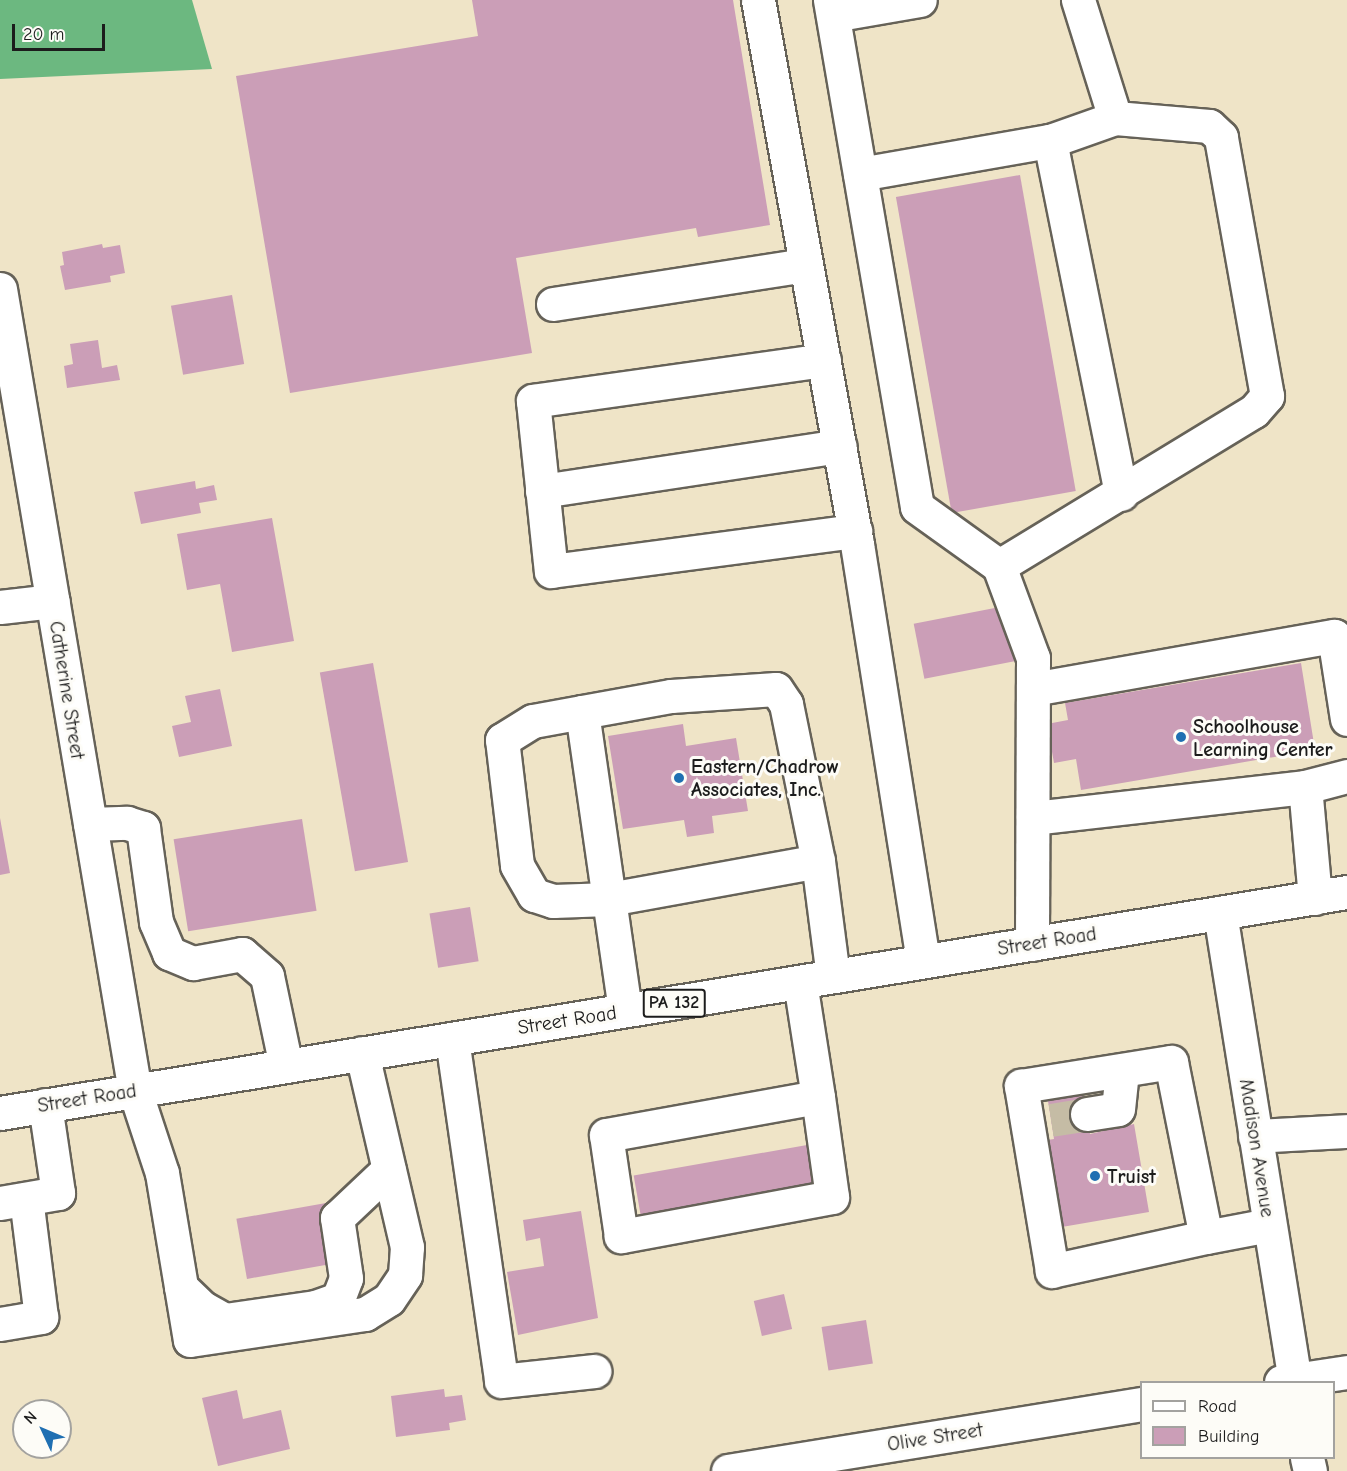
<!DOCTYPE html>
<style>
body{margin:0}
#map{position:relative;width:1347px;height:1471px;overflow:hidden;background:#efe4c7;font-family:"Comic Neue",sans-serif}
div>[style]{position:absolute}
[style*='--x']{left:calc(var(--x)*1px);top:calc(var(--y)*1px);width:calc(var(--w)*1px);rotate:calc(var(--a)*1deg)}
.forest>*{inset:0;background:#6cb880}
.building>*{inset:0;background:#cb9eb7;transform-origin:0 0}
.minor-tunnel>*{height:33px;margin-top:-16.5px;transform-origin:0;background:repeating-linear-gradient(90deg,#c5bca5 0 33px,transparent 0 49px)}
.roads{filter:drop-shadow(2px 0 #666258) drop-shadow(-2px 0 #666258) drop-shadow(0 2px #666258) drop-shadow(0 -2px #666258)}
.minor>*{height:33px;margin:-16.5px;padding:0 16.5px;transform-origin:16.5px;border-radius:16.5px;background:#fff}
.major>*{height:33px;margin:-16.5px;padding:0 16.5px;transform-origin:16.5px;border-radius:16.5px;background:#fff}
.dots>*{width:16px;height:16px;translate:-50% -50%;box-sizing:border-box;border:3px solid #fdfcf7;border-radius:50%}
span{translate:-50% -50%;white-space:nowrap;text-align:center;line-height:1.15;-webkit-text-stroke:6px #fdfcf7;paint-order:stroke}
.shield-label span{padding:2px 4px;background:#fdfcf7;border:2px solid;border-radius:4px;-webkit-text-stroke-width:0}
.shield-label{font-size:18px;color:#1c1c1c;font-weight:700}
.street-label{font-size:20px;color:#1c1c1c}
.poi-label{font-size:20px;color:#1c1c1c;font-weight:700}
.left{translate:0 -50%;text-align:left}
.legend{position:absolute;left:1140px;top:1381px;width:195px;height:78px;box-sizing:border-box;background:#fdfcf7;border:2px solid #a3a29f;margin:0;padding:8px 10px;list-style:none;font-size:18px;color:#1c1c1c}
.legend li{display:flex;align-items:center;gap:12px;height:30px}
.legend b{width:30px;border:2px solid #a3a29f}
.north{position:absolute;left:12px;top:1399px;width:60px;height:60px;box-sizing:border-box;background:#fdfcf7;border:2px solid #a3a29f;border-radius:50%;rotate:314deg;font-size:16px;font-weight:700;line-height:24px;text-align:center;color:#1c1c1c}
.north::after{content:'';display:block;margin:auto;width:21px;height:27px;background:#1f6fb2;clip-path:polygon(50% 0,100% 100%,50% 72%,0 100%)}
.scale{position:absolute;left:12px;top:24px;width:93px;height:27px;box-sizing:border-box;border:3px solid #1c1c1c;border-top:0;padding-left:8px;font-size:18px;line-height:21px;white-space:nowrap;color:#1c1c1c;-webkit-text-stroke:4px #fdfcf7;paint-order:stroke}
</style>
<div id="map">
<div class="forest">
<i style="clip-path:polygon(0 0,192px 0,212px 69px,0 79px)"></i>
</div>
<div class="building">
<i style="clip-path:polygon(472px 0,733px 0,770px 225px,698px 237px,696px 228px,516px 258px,532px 353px,290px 393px,236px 76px,478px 36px)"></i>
<i style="left:1020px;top:175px;width:321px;height:126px;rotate:80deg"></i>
<i style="clip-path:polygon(102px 244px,103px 248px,120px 245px,125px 273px,110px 276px,111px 282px,65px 290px,60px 266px,64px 265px,62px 252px)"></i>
<i style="left:232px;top:295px;width:70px;height:62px;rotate:80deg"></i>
<i style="clip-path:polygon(98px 340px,102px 368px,117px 365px,120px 380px,67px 388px,64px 366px,73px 364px,70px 344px)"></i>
<i style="clip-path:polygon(195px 481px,196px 489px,214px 485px,217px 500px,199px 503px,201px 513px,141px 524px,134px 492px)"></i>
<i style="clip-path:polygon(272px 518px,294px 641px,232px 652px,220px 584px,187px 590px,177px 534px)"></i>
<i style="left:1005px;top:606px;width:56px;height:93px;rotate:79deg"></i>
<i style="left:373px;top:663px;width:202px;height:54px;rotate:80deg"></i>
<i style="clip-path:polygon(1301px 663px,1315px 750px,1081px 790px,1076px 759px,1054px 763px,1047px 724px,1068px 720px,1065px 703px)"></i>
<i style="clip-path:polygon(220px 689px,232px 746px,179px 757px,172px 726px,191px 722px,185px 696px)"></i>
<i style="clip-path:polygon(683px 724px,686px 746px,736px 738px,748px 811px,712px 816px,714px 833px,687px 837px,684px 820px,623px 829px,608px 736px)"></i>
<i style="clip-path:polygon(0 818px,10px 873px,0 875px)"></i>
<i style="left:302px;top:819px;width:93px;height:130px;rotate:81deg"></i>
<i style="left:470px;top:907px;width:55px;height:41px;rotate:81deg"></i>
<i style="clip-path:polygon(1083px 1094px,1090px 1134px,1134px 1124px,1149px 1212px,1056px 1228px,1041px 1141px,1054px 1139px,1048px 1101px)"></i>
<i style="left:807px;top:1145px;width:40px;height:176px;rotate:80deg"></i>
<i style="left:326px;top:1203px;width:61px;height:91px;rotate:80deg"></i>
<i style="clip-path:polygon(581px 1211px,598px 1318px,518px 1335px,507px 1272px,544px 1266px,540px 1238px,526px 1241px,523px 1220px)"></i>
<i style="left:784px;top:1294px;width:36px;height:31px;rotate:77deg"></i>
<i style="left:866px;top:1320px;width:44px;height:45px;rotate:81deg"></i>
<i style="clip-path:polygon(444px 1389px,445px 1397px,462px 1395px,466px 1420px,449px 1423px,450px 1430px,396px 1437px,391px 1396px)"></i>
<i style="clip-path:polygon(237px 1390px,243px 1419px,281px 1410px,290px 1449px,218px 1466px,202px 1398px)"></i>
</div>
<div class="minor-tunnel">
<i style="--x:1051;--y:1120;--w:36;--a:-9"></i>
</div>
<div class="roads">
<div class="minor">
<i style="--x:758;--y:0;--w:553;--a:79.69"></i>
<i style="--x:857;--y:544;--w:422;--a:81"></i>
<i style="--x:830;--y:0;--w:514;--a:80.26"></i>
<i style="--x:917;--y:507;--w:101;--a:35.7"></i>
<i style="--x:999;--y:566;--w:98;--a:69.7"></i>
<i style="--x:1033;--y:658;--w:286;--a:90.2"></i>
<i style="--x:833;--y:15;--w:88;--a:-9.8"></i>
<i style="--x:1050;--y:141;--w:360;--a:78.6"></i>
<i style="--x:860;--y:174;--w:193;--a:-9.9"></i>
<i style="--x:1050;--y:141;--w:69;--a:-19.5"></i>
<i style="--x:0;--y:289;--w:813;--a:80.45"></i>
<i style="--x:135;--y:1091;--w:86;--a:71.8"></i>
<i style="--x:162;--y:1173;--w:169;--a:80.5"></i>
<i style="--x:190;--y:1340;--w:177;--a:-8.5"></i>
<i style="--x:365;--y:1314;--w:28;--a:-32"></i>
<i style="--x:389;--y:1299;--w:29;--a:-56"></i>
<i style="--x:405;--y:1275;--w:28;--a:-86"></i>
<i style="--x:407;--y:1247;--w:199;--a:-103.1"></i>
<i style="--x:553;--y:304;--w:256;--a:-8.8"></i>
<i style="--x:824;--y:360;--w:294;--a:172"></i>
<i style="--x:533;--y:401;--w:171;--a:84"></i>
<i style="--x:551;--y:571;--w:307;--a:-7.5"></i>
<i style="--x:542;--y:491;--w:301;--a:-8.6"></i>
<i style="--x:999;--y:566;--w:298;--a:-31.3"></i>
<i style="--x:1254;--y:411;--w:20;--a:-49"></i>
<i style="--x:1267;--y:396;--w:263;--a:-100.1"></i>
<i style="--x:1221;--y:137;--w:16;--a:-137"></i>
<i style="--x:1209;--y:126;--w:94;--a:-175.1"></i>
<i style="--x:1115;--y:118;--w:124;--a:-107.4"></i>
<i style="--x:0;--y:607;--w:53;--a:-6.5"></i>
<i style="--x:1033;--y:689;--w:306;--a:-10"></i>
<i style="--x:1334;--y:636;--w:84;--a:81.1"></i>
<i style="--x:582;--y:712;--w:189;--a:81.8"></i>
<i style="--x:609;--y:899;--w:56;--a:178"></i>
<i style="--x:553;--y:901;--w:20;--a:-162"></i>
<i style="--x:534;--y:895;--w:34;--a:-120"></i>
<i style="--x:517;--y:865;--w:126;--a:-96.8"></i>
<i style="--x:502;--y:740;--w:36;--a:-32"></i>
<i style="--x:533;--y:721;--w:50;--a:-10.4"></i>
<i style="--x:582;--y:712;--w:90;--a:-10.2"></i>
<i style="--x:671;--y:696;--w:105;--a:-3.8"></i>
<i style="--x:776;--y:689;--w:18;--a:56"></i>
<i style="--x:786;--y:704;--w:160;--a:78.5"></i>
<i style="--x:1033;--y:818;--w:274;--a:-6.5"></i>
<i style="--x:90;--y:824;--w:37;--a:-2"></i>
<i style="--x:127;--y:823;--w:17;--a:17"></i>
<i style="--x:143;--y:828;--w:95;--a:82.1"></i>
<i style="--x:156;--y:922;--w:34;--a:67"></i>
<i style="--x:169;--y:953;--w:26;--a:23"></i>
<i style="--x:193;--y:963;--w:50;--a:-10.4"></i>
<i style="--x:242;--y:954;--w:33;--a:41"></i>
<i style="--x:267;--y:976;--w:92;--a:78.1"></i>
<i style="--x:1315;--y:898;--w:111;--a:-95.1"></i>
<i style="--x:1305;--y:787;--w:43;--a:-14.7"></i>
<i style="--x:1220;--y:913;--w:475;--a:80.9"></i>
<i style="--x:800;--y:982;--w:116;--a:81.1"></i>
<i style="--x:818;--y:1097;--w:101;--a:82"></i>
<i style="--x:832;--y:1197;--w:215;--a:169.5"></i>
<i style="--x:621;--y:1236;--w:102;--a:-98.4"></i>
<i style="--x:606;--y:1135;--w:215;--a:-10.2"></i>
<i style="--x:625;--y:1010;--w:112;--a:-98.2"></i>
<i style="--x:609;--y:899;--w:212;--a:-10.3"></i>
<i style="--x:818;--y:861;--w:116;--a:82.6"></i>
<i style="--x:452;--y:1039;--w:345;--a:81.8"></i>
<i style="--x:501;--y:1381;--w:94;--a:-6.1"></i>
<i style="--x:1087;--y:1114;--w:31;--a:-9"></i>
<i style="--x:1118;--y:1109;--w:39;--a:-84"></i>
<i style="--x:1255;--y:1136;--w:92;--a:-3.1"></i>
<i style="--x:0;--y:1203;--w:59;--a:-9.8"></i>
<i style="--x:58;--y:1193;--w:89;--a:-98.4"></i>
<i style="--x:1206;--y:1237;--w:158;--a:167.6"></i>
<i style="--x:1052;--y:1271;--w:188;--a:-99.5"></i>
<i style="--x:1021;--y:1086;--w:152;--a:-9.1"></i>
<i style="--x:1171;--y:1062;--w:178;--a:78.7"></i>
<i style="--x:1206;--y:1237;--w:64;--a:-10.8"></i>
<i style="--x:181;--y:1287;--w:30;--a:44"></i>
<i style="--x:203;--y:1308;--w:25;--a:29"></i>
<i style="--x:225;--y:1320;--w:91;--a:-8.2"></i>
<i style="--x:315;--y:1307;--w:24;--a:-19"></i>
<i style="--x:338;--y:1299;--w:22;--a:-69"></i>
<i style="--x:346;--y:1278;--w:61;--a:-98.5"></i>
<i style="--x:337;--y:1218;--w:71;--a:-43.3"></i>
<i style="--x:0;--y:1324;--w:42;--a:-9.7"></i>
<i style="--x:41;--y:1317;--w:119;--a:-97.2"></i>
<i style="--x:1281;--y:1382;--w:67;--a:-8.6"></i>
<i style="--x:1307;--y:1458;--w:13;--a:77"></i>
<i style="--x:728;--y:1471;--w:419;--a:-9.2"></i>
</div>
<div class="major">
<i style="--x:0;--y:1113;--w:1365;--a:-9.32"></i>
</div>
</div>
<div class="dots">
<i style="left:1181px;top:737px;background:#1f6fb2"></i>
<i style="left:679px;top:778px;background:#1f6fb2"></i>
<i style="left:1095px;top:1176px;background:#1f6fb2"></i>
</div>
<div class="shield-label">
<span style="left:674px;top:1003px">PA 132</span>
</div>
<div class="street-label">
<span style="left:67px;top:690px;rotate:81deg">Catherine Street</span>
<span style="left:1047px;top:941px;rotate:-9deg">Street Road</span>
<span style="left:567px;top:1020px;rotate:-9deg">Street Road</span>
<span style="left:87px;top:1098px;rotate:-9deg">Street Road</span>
<span style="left:1257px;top:1148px;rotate:81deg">Madison Avenue</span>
<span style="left:935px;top:1437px;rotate:-9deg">Olive Street</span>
</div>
<div class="poi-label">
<span class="left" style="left:1193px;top:738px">Schoolhouse<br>Learning Center</span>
<span class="left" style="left:691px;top:778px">Eastern/Chadrow<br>Associates, Inc.</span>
<span class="left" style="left:1107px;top:1176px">Truist</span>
</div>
<ul class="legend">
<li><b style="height:8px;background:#fff"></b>Road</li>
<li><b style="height:16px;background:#cb9eb7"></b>Building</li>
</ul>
<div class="north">N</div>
<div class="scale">20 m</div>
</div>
